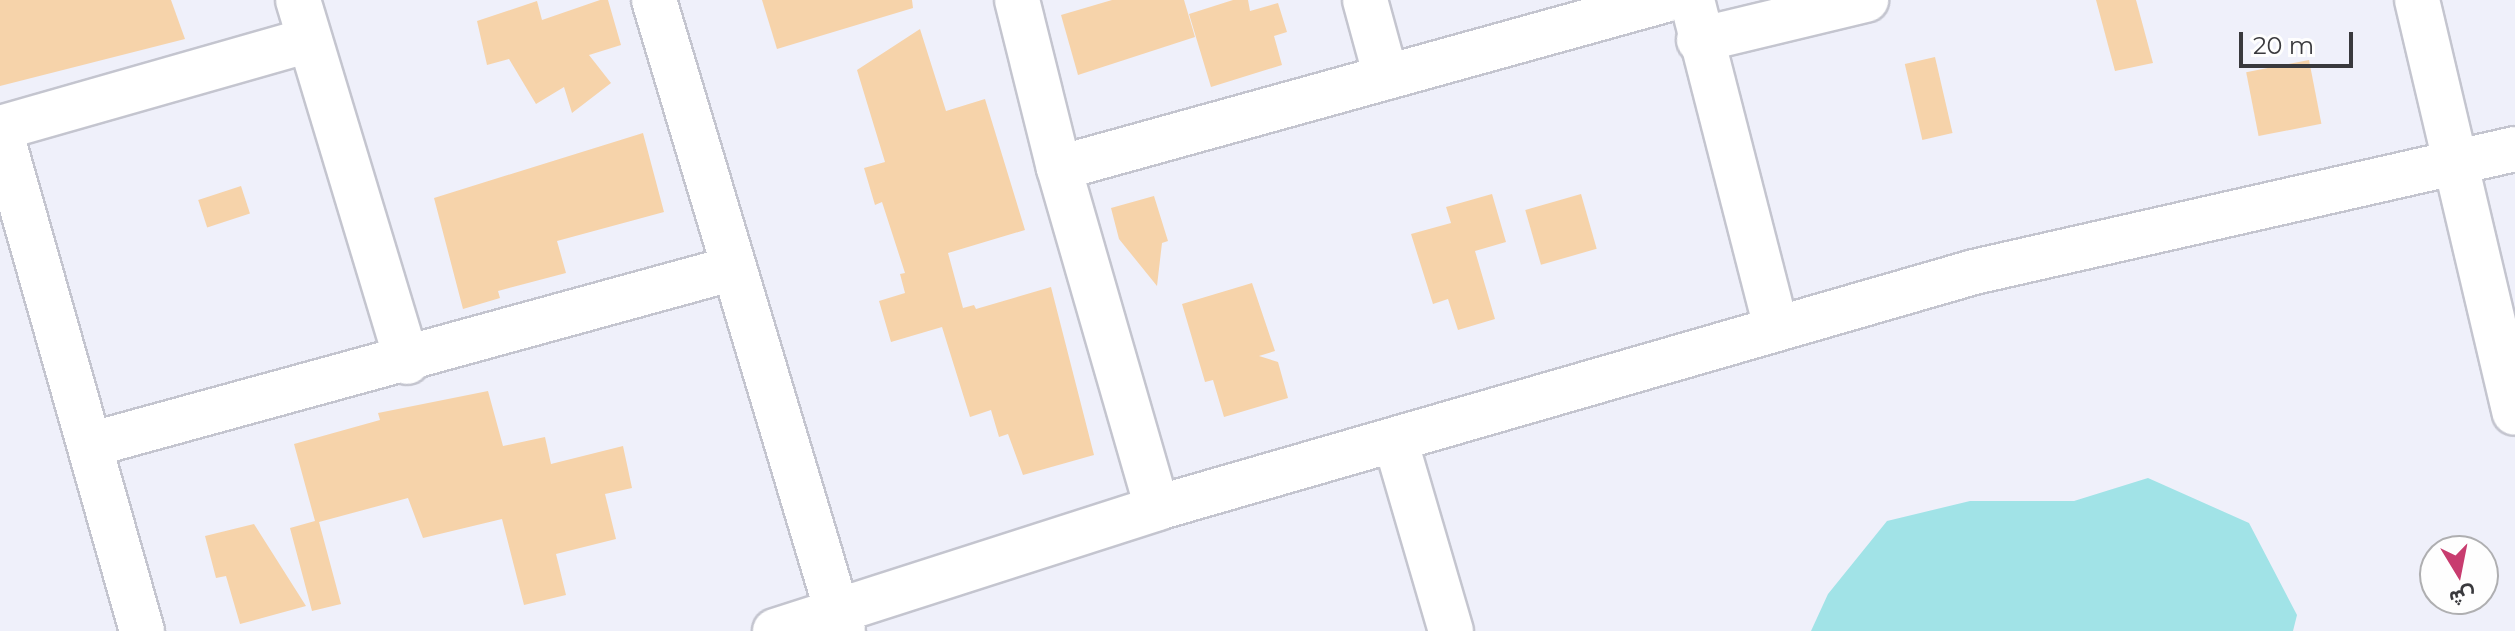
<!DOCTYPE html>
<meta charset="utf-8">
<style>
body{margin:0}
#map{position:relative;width:2515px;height:631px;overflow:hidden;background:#eff0fa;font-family:Montserrat,Vazirmatn,sans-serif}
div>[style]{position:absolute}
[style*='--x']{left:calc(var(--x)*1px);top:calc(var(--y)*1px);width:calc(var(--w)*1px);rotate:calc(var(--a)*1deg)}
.water>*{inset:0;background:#a1e3e7}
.building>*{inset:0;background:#f6d3aa;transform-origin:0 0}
.roads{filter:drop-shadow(2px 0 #c4c5cf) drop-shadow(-2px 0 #c4c5cf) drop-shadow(0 2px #c4c5cf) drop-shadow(0 -2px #c4c5cf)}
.minor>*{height:44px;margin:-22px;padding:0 22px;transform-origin:22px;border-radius:22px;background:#fff}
span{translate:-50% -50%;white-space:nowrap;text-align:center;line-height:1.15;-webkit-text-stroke:8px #fefefe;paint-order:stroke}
.north{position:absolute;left:2419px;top:535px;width:80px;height:80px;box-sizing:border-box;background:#fefefe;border:2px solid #afafb1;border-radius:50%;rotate:170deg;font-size:22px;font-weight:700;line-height:32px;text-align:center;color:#39393d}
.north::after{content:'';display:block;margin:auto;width:28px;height:36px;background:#c83c6f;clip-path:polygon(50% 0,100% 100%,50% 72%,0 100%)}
.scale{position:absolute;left:2239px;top:32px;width:114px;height:36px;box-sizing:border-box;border:4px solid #39393d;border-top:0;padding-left:10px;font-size:24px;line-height:28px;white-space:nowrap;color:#39393d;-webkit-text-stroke:6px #fefefe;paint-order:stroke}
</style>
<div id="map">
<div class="water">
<i style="clip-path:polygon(2148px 478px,2249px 523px,2297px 615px,2293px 631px,1811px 631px,1828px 594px,1887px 521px,1970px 501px,2074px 501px)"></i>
</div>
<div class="building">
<i style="clip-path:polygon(0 0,171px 0,185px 39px,0 86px)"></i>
<i style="clip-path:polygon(600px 0,608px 0,621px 45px,589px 55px,611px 83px,572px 113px,564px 87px,536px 104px,509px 59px,487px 65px,477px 21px,537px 1px,542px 20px)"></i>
<i style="clip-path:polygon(762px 0,912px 0,913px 8px,777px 49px)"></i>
<i style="clip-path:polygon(1112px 0,1184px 0,1195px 37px,1078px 75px,1061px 15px)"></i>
<i style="clip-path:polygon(1233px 0,1248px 0,1250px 11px,1278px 3px,1287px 32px,1274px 36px,1282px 65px,1211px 87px,1189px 14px)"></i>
<i style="clip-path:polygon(2096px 0,2136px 0,2153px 63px,2115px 71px)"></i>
<i style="clip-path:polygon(920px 29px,946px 111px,985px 99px,1025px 230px,948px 253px,963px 308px,974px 305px,976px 309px,1051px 287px,1094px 455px,1023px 475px,1008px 434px,999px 437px,991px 410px,970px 417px,942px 327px,891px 342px,879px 301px,905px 293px,900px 274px,905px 273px,882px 202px,875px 205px,864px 168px,885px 162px,857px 70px)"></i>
<i style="left:1935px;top:57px;width:78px;height:31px;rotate:77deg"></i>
<i style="left:2309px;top:60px;width:65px;height:64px;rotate:79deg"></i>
<i style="clip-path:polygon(643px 133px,664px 212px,557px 241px,566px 273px,498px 291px,500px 298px,463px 309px,434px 198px)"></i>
<i style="left:241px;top:186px;width:29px;height:45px;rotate:72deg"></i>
<i style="clip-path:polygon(1492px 194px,1506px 242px,1475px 251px,1495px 319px,1458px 330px,1448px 299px,1433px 304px,1411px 234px,1451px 223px,1446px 207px)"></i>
<i style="left:1581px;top:194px;width:57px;height:58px;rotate:74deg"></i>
<i style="clip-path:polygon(1154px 196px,1168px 241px,1162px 243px,1157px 286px,1119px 239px,1111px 208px)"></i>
<i style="clip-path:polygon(1252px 283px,1275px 351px,1259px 356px,1278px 362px,1288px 398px,1224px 417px,1213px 380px,1205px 382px,1182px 304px)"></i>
<i style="clip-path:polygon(488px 391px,503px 446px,545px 437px,551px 464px,623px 446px,632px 488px,605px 494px,616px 539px,556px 554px,566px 595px,524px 605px,502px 519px,423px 538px,408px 498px,319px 522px,341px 604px,312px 611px,290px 528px,315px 521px,294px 444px,380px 420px,378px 413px)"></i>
<i style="clip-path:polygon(254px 524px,306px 606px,240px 624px,226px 576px,216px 578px,205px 536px)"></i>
</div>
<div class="roads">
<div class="minor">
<i style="--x:298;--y:0;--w:378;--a:73.2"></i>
<i style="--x:654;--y:0;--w:659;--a:73.33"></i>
<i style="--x:1017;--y:0;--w:173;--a:76"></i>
<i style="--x:1059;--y:168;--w:354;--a:73.9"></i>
<i style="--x:1365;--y:0;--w:80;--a:74.7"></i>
<i style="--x:1692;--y:0;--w:338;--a:75.6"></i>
<i style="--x:2417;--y:0;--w:424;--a:76.7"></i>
<i style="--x:1699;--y:40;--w:172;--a:-13.5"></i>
<i style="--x:0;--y:128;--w:321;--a:-15.9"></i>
<i style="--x:0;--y:130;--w:521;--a:74.18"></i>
<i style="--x:1059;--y:168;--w:629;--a:-15.49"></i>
<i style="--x:1396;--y:443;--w:196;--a:73.7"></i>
<i style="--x:93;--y:444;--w:665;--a:-15.35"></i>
<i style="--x:775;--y:631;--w:401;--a:-17.8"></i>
<i style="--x:1157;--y:508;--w:850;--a:-16.11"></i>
<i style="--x:1974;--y:272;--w:555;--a:-12.81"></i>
</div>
</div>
<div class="north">ش</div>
<div class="scale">20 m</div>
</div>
